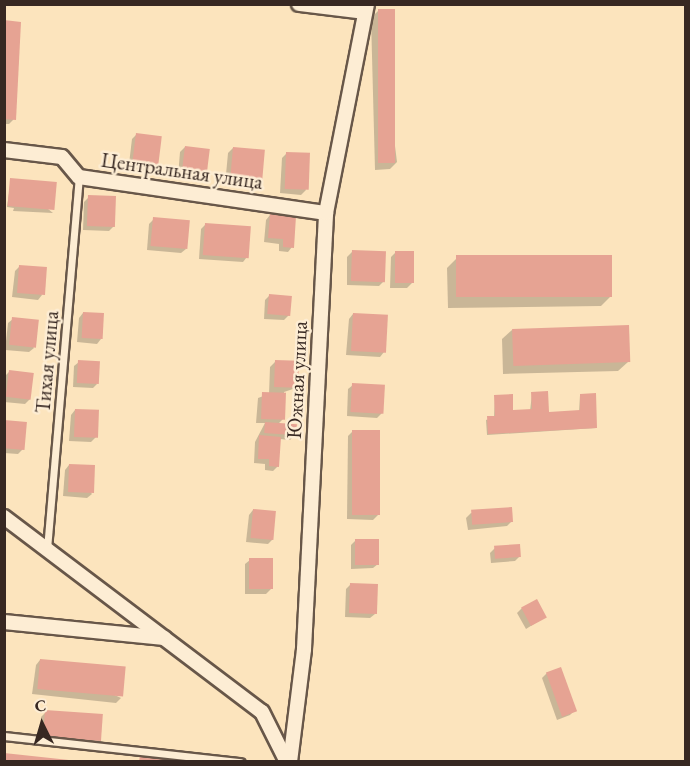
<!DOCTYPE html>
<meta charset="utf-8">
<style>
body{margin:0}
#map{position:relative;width:690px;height:766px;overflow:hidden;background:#fce4bd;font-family:"EB Garamond",serif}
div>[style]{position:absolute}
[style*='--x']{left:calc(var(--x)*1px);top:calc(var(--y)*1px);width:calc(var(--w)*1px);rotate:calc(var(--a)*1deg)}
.shadow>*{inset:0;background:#0003}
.building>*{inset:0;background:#e6a393;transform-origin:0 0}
.roads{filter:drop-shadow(2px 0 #685749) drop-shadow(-2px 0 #685749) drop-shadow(0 2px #685749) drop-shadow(0 -2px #685749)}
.lane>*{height:7px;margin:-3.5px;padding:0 3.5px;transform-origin:3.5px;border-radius:3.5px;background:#fdedd4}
.street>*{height:14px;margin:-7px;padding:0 7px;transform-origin:7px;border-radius:7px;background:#fdedd4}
span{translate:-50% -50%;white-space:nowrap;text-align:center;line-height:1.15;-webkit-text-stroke:5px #fdedd4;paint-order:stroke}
.street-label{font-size:21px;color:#372822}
.frame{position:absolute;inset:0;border:6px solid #372822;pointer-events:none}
.north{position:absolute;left:12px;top:694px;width:60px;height:60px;-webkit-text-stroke:4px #fdedd4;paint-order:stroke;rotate:355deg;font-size:16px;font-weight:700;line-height:24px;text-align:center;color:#372822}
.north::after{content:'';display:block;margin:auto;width:21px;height:27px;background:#372822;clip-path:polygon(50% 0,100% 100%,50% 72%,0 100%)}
</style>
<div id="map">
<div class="shadow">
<i style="clip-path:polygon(378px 11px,397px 162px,390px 169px,375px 170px,371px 18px)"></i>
<i style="clip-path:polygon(4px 22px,14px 119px,9px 124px,4px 124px)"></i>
<i style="clip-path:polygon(137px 134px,157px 169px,152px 174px,128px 172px,132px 139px)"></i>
<i style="clip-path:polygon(185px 147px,206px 174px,201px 179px,178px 176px,180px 152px)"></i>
<i style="clip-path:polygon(233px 148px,259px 184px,255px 188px,225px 185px,228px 153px)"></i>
<i style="clip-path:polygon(287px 153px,306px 190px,301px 195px,280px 193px,282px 158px)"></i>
<i style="clip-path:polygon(11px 179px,53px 213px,13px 211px,14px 208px,7px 207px)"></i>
<i style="clip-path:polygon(89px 197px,114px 226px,109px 231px,83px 230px,84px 202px)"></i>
<i style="clip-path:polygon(270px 215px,292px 247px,288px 252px,279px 251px,279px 244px,264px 242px,266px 220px)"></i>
<i style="clip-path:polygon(154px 219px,186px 249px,181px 253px,147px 250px,149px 224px)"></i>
<i style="clip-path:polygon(206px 224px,247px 257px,243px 262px,199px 259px,201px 229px)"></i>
<i style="clip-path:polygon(352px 252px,384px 281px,379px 286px,347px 285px,347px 257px)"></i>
<i style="clip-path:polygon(396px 252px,412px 283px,407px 288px,390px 288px,391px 257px)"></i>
<i style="clip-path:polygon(457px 258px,611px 296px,601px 306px,448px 308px,447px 268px)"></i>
<i style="clip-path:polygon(20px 266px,42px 295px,38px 300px,12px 297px,15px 271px)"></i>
<i style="clip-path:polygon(270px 295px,289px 315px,284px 320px,264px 319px,265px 300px)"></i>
<i style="clip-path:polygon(83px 313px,101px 339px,97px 344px,77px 342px,79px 318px)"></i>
<i style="clip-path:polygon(353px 314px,384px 352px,380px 357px,346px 355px,349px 319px)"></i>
<i style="clip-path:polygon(13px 319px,34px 348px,29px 352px,5px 350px,8px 323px)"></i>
<i style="clip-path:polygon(512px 330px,628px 362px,618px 371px,503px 374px,502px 339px)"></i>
<i style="clip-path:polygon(79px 362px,97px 384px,93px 388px,73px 387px,74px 366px)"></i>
<i style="clip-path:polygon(275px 362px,296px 388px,284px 392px,283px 419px,278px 424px,295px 435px,290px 440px,280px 439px,278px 466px,273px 471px,265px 470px,265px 464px,254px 463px,255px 442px,265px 423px,256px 423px,258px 398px,269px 394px,270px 367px)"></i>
<i style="clip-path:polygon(9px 372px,30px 399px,25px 404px,4px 402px,4px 377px)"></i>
<i style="clip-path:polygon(353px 385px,382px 413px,377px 418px,347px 416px,348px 389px)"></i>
<i style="clip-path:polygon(532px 394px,548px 414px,579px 412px,580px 395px,596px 428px,487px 435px,486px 420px,494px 417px,495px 396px,512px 412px,530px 411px)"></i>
<i style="clip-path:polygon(75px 410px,96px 437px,91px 442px,69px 441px,71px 415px)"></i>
<i style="clip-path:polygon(4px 421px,23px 449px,18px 454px,4px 453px)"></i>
<i style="clip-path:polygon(353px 431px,378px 515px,373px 520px,347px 519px,348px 436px)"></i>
<i style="clip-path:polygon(69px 465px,92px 494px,87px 498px,63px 496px,65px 470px)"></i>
<i style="clip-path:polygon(253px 510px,273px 539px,268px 544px,246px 542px,249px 515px)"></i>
<i style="clip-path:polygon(471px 513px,512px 521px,507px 526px,468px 530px,466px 518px)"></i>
<i style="clip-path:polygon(355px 541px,378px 564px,373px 568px,351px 569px,351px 545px)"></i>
<i style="clip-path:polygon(495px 548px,520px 556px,515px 561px,491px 563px,490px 553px)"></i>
<i style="clip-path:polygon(250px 560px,271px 589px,266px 594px,245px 594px,245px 564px)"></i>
<i style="clip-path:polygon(351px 584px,375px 614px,370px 618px,345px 617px,346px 589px)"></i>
<i style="clip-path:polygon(522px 608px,545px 617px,526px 629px,517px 613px)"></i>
<i style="clip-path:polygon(40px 660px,121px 698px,116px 703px,32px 694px,36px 665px)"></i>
<i style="clip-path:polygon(547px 673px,575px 710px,570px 715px,557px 720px,542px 678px)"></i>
<i style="clip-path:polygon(46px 712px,100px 740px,95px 744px,40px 741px,41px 717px)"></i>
</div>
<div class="building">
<i style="left:378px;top:9px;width:17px;height:154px"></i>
<i style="clip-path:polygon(4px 20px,21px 22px,16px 120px,4px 119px)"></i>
<i style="left:136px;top:133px;width:26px;height:34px;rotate:7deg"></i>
<i style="left:185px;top:146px;width:25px;height:26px;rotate:7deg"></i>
<i style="left:233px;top:147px;width:32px;height:34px;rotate:5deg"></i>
<i style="left:286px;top:152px;width:24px;height:37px;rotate:2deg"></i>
<i style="left:10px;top:178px;width:47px;height:28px;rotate:5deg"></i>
<i style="left:88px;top:195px;width:28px;height:31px;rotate:2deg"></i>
<i style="clip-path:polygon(270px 214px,296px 216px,294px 248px,283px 247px,283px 239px,268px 238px)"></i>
<i style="left:153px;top:217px;width:37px;height:29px;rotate:5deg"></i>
<i style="left:205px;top:223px;width:46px;height:32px;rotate:4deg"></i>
<i style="left:352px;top:250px;width:34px;height:31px;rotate:2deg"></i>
<i style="left:395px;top:251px;width:19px;height:32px"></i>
<i style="left:612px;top:255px;width:42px;height:156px;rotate:90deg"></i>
<i style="left:19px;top:265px;width:28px;height:28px;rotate:4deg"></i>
<i style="left:269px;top:294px;width:23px;height:20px;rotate:5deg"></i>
<i style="left:83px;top:312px;width:21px;height:26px;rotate:3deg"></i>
<i style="left:353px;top:313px;width:35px;height:38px;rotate:3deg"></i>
<i style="left:12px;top:317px;width:27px;height:28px;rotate:6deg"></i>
<i style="left:629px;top:325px;width:37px;height:117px;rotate:88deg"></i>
<i style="left:78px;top:360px;width:22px;height:23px;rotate:3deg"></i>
<i style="left:275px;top:360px;width:24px;height:27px;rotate:2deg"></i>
<i style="left:9px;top:370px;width:25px;height:27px;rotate:7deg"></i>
<i style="left:352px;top:383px;width:33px;height:29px;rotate:3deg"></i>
<i style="clip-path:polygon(548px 391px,549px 412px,580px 410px,580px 394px,596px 393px,597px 428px,488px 434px,487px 416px,495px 416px,494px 395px,513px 394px,513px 410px,532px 409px,531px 392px)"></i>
<i style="left:262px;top:392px;width:24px;height:27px;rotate:2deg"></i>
<i style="left:75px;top:409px;width:24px;height:28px;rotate:2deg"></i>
<i style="left:4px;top:420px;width:23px;height:28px;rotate:5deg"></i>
<i style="left:265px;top:422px;width:32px;height:11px;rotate:4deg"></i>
<i style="left:352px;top:430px;width:28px;height:85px"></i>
<i style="clip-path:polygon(259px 435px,281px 437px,279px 467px,269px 466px,269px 459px,258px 459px)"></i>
<i style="left:69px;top:464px;width:26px;height:28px;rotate:2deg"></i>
<i style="left:512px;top:507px;width:15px;height:41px;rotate:86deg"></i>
<i style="left:253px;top:509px;width:23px;height:29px;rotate:5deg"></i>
<i style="left:355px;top:539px;width:24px;height:26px"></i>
<i style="left:520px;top:544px;width:13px;height:26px;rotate:86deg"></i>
<i style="left:249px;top:558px;width:24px;height:31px"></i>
<i style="left:350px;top:583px;width:28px;height:30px;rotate:2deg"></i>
<i style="left:537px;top:599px;width:21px;height:18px;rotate:62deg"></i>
<i style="left:40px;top:659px;width:86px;height:30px;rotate:5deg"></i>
<i style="left:561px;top:667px;width:47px;height:16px;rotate:70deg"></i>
<i style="left:45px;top:710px;width:58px;height:27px;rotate:4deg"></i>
<i style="clip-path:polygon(4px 753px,69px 760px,69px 762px,4px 762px)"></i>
<i style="clip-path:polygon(140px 755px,171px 759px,171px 762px,139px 762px)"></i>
</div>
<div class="roads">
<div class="lane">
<i style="--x:47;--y:549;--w:373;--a:-85.1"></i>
<i style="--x:4;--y:736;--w:238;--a:6.3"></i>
</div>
<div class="street">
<i style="--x:299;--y:4;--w:66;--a:6.9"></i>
<i style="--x:4;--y:150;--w:58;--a:6.9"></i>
<i style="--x:62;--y:157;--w:26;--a:50"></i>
<i style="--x:79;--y:177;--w:250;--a:8.3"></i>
<i style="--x:4;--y:517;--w:323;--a:37.1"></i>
<i style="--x:262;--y:712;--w:56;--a:63.4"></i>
<i style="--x:4;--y:622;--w:161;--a:5.7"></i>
<i style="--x:290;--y:762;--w:114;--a:-82.9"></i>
<i style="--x:304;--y:649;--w:437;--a:-87.1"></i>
<i style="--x:326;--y:213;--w:213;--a:-78.9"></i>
</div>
</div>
<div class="street-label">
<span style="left:182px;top:171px;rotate:8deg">Центральная улица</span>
<span style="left:47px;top:362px;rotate:-85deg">Тихая улица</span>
<span style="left:297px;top:380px;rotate:-87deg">Южная улица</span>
</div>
<div class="frame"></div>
<div class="north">С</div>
</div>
